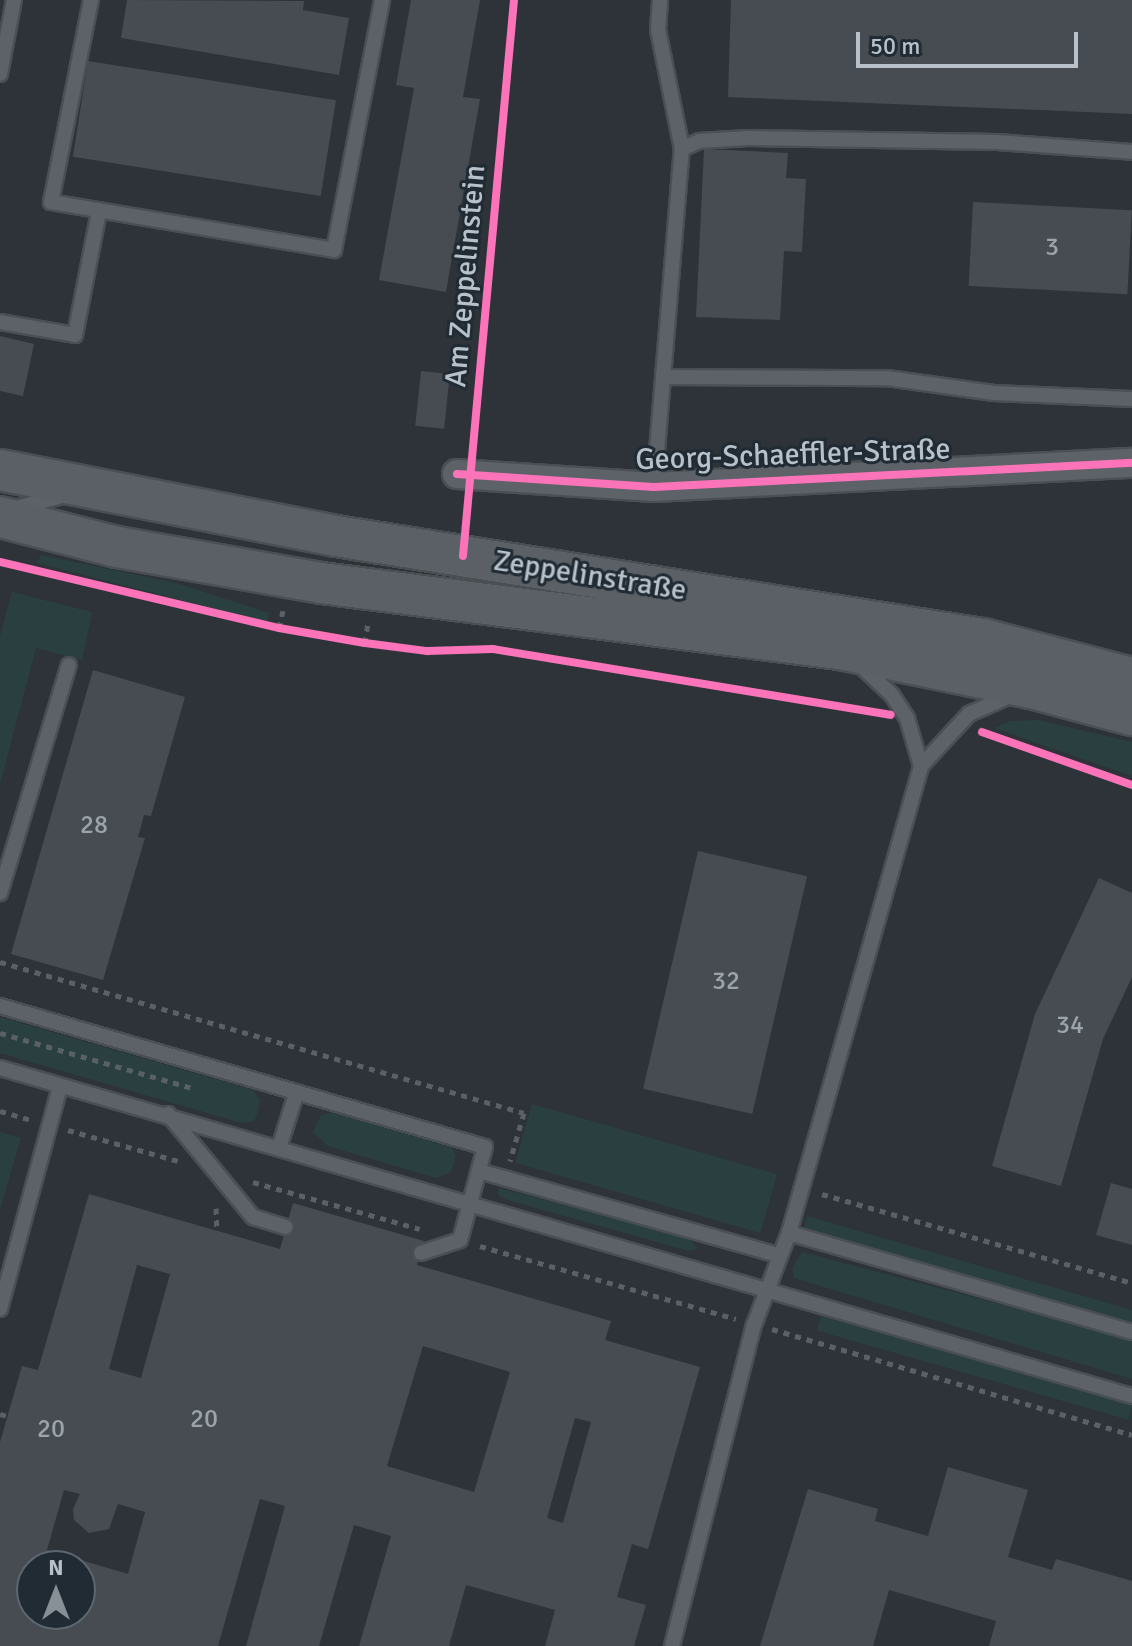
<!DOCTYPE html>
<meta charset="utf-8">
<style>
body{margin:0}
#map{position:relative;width:1132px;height:1646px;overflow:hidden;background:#2d3339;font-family:Signika,sans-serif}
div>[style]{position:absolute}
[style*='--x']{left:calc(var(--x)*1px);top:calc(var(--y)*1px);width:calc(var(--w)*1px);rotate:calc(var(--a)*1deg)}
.green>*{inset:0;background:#2a4040;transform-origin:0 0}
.building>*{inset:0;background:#464c51;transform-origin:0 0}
.path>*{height:5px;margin-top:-2.5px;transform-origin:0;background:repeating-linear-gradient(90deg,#5a6164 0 6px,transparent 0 12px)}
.roads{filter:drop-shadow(2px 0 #4a4f54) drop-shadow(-2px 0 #4a4f54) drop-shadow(0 2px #4a4f54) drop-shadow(0 -2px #4a4f54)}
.service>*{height:14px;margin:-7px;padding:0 7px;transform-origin:7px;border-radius:7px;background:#5d6268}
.minor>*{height:28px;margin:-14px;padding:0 14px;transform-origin:14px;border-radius:14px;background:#5d6268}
.secondary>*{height:40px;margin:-20px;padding:0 20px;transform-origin:20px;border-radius:20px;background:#5b6066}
.cycleway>*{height:8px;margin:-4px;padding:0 4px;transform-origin:4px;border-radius:4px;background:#fb73b8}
span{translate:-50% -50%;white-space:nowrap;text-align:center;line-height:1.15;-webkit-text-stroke:6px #202b34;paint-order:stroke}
.number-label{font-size:26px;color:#9ca4ab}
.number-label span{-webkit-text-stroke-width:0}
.street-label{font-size:30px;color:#b8c1c9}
.north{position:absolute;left:16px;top:1550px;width:80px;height:80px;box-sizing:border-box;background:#202b34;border:2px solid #5d6770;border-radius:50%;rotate:0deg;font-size:22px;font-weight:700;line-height:32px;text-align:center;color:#b8c1c9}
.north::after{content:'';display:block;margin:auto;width:28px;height:36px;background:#878f97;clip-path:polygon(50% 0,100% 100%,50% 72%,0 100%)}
.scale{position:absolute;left:856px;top:32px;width:222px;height:36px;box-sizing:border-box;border:4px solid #b8c1c9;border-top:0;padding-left:10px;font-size:24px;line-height:28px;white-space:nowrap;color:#b8c1c9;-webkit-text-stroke:6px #202b34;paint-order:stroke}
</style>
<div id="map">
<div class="green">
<i style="clip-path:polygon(41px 555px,176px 583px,269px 613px,267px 622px,37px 563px)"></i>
<i style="clip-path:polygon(12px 592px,92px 612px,82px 660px,36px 648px,0 784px,0 636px)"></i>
<i style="clip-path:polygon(1038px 720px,1132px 742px,1132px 776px,994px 728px,1010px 721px)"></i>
<i style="clip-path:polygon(0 1017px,253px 1090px,260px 1100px,257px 1115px,254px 1121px,242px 1123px,0 1053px)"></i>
<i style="left:532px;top:1104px;width:255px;height:61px;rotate:16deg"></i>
<i style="clip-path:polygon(334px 1112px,452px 1148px,456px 1155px,451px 1172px,436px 1178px,328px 1146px,313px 1132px,321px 1115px)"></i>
<i style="clip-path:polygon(0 1132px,21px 1138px,0 1209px)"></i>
<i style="clip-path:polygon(499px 1188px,688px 1237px,697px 1248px,689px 1251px,508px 1200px,498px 1195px)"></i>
<i style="clip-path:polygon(807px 1216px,1132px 1310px,1132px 1322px,803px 1232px)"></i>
<i style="clip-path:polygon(802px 1252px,1132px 1339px,1132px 1379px,794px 1278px,792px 1268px)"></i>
<i style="left:821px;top:1316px;width:324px;height:15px;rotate:16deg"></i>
</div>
<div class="building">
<i style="clip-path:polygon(127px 0,304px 1px,303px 10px,349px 18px,339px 75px,121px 38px)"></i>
<i style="clip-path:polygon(411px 0,480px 0,463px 97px,480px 99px,446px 292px,379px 280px,414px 88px,396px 85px)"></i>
<i style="clip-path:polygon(731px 0,1132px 0,1132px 114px,728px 97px)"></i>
<i style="left:88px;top:61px;width:251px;height:97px;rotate:9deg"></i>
<i style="clip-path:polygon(704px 149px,788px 153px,786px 178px,806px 179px,802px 252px,784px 251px,780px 320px,696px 317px)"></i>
<i style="left:973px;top:202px;width:159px;height:84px;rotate:3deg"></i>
<i style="clip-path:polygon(0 336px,34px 344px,23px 396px,0 391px)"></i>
<i style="left:421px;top:371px;width:29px;height:55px;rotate:6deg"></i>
<i style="clip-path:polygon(93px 670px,185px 697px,151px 816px,144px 815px,138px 837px,145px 838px,103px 980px,11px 954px)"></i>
<i style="left:698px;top:851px;width:112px;height:244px;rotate:13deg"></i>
<i style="clip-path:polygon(1099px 878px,1132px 893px,1132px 977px,1103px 1039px,1061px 1186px,992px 1166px,1035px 1014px)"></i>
<i style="clip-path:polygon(1111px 1183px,1132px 1189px,1132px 1245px,1096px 1235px)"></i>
<i style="clip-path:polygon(evenodd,89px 1194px,280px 1249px,293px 1203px,424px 1241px,417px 1265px,611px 1321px,605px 1340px,700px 1367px,648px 1549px,632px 1544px,617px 1597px,646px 1605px,634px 1646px,545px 1646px,555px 1610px,466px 1585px,449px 1646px,359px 1646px,391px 1536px,354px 1525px,319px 1646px,246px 1646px,285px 1506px,260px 1499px,218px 1646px,0 1646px,0 1442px,22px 1366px,38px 1370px,89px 1194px,137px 1265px,170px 1274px,141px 1378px,109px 1369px,137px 1265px,89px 1194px,423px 1346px,510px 1372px,474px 1492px,387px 1466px,423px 1346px,89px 1194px,575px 1418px,591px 1422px,563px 1523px,547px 1518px,575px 1418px,89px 1194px,64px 1490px,80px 1494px,73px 1509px,74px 1520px,89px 1533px,109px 1529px,118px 1504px,145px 1512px,128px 1574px,47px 1550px,64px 1490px,89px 1194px,32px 1566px,80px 1566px,80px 1614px,32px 1614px,32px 1566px)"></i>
<i style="clip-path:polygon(948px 1467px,1028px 1490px,1008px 1557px,1052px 1570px,1056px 1559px,1132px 1581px,1132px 1646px,989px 1646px,996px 1621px,889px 1590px,873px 1646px,760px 1646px,808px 1489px,878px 1509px,875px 1521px,928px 1536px)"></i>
</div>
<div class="path">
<i style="--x:279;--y:628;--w:18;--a:-77"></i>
<i style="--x:365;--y:643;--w:21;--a:-82"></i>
<i style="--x:0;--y:962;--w:545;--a:16.08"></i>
<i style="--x:524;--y:1113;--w:50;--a:106.3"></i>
<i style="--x:0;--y:1033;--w:203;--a:16"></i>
<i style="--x:0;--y:1111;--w:32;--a:16"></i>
<i style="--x:68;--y:1130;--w:114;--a:15.7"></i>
<i style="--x:253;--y:1182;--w:173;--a:15.7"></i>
<i style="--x:822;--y:1194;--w:323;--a:16"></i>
<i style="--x:216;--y:1208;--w:23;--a:88"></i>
<i style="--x:480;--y:1246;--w:266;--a:15.9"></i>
<i style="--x:772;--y:1329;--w:375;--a:16.4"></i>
<i style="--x:0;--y:1414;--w:7;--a:16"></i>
</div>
<div class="roads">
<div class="service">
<i style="--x:91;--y:0;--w:206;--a:101.2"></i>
<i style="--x:51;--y:202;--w:287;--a:9.6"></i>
<i style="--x:334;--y:250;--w:255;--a:-79.1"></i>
<i style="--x:0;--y:74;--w:75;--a:-79.3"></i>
<i style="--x:682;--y:149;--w:19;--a:-25"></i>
<i style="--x:699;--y:141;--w:49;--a:-3.5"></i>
<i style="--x:748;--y:138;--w:249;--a:0.9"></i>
<i style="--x:997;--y:142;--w:135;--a:4.2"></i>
<i style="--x:0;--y:322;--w:76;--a:9.8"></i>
<i style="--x:75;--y:335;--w:126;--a:-79"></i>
<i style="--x:664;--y:377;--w:223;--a:0.3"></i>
<i style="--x:887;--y:378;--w:108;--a:8"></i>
<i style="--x:994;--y:393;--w:138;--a:2.5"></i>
<i style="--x:654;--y:487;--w:339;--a:-85.3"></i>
<i style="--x:682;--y:149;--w:121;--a:-101.4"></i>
<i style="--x:658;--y:30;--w:30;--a:-86"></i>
<i style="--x:12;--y:509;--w:56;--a:-14.5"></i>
<i style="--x:861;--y:666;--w:42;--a:43.1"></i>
<i style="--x:892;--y:695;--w:27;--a:57"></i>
<i style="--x:907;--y:718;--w:50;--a:73.7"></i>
<i style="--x:0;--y:893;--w:238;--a:-73.2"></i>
<i style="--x:0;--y:1006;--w:505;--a:16.21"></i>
<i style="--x:485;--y:1147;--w:96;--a:105"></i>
<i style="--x:460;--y:1240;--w:41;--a:161.6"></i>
<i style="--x:0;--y:1068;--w:1179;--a:16.16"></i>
<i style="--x:168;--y:1114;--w:134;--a:50.5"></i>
<i style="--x:253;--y:1217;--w:34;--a:17"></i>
<i style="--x:279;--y:1148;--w:57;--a:-72.5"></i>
<i style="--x:479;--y:1171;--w:311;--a:15.7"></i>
<i style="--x:789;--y:1233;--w:357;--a:16.1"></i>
<i style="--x:0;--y:1309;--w:231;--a:-74.9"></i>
<i style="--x:672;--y:1646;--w:331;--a:-75.7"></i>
<i style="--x:754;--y:1325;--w:98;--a:-69.2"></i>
<i style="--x:789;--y:1233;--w:485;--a:-74.2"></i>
<i style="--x:921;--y:766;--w:71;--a:-47.3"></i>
<i style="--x:969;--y:714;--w:45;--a:-23.7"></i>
</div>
<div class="minor">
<i style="--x:457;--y:474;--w:197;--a:3.8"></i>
<i style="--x:654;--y:487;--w:479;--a:-2.9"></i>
</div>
<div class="secondary">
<i style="--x:0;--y:470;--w:342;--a:11.1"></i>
<i style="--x:336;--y:536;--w:655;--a:9.05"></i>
<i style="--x:983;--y:639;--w:154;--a:14.7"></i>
<i style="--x:0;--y:517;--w:121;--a:14.4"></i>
<i style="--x:117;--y:547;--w:207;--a:10"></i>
<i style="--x:321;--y:583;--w:522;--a:7.26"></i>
<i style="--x:839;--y:649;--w:196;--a:11.5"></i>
<i style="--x:1031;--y:688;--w:105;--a:15"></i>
</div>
</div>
<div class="cycleway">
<i style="--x:457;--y:474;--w:197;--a:3.8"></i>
<i style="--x:654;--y:487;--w:479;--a:-2.9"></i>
<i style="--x:463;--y:556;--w:558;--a:-84.76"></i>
<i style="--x:0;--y:562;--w:287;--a:13.3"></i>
<i style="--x:279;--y:628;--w:87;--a:9.9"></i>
<i style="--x:365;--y:643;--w:63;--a:7.4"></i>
<i style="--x:427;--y:651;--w:66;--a:-1.7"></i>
<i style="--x:493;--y:649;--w:403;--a:9.4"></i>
<i style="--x:982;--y:732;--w:159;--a:19.5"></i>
</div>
<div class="number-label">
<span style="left:1052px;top:248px">3</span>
<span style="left:94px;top:826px">28</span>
<span style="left:726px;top:982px">32</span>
<span style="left:1070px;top:1026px">34</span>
<span style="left:204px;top:1420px">20</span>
<span style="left:51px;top:1430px">20</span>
</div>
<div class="street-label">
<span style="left:466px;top:276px;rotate:-85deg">Am Zeppelinstein</span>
<span style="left:793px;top:455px;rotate:-2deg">Georg-Schaeffler-Straße</span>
<span style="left:590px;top:576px;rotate:9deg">Zeppelinstraße</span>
</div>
<div class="north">N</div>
<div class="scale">50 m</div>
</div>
